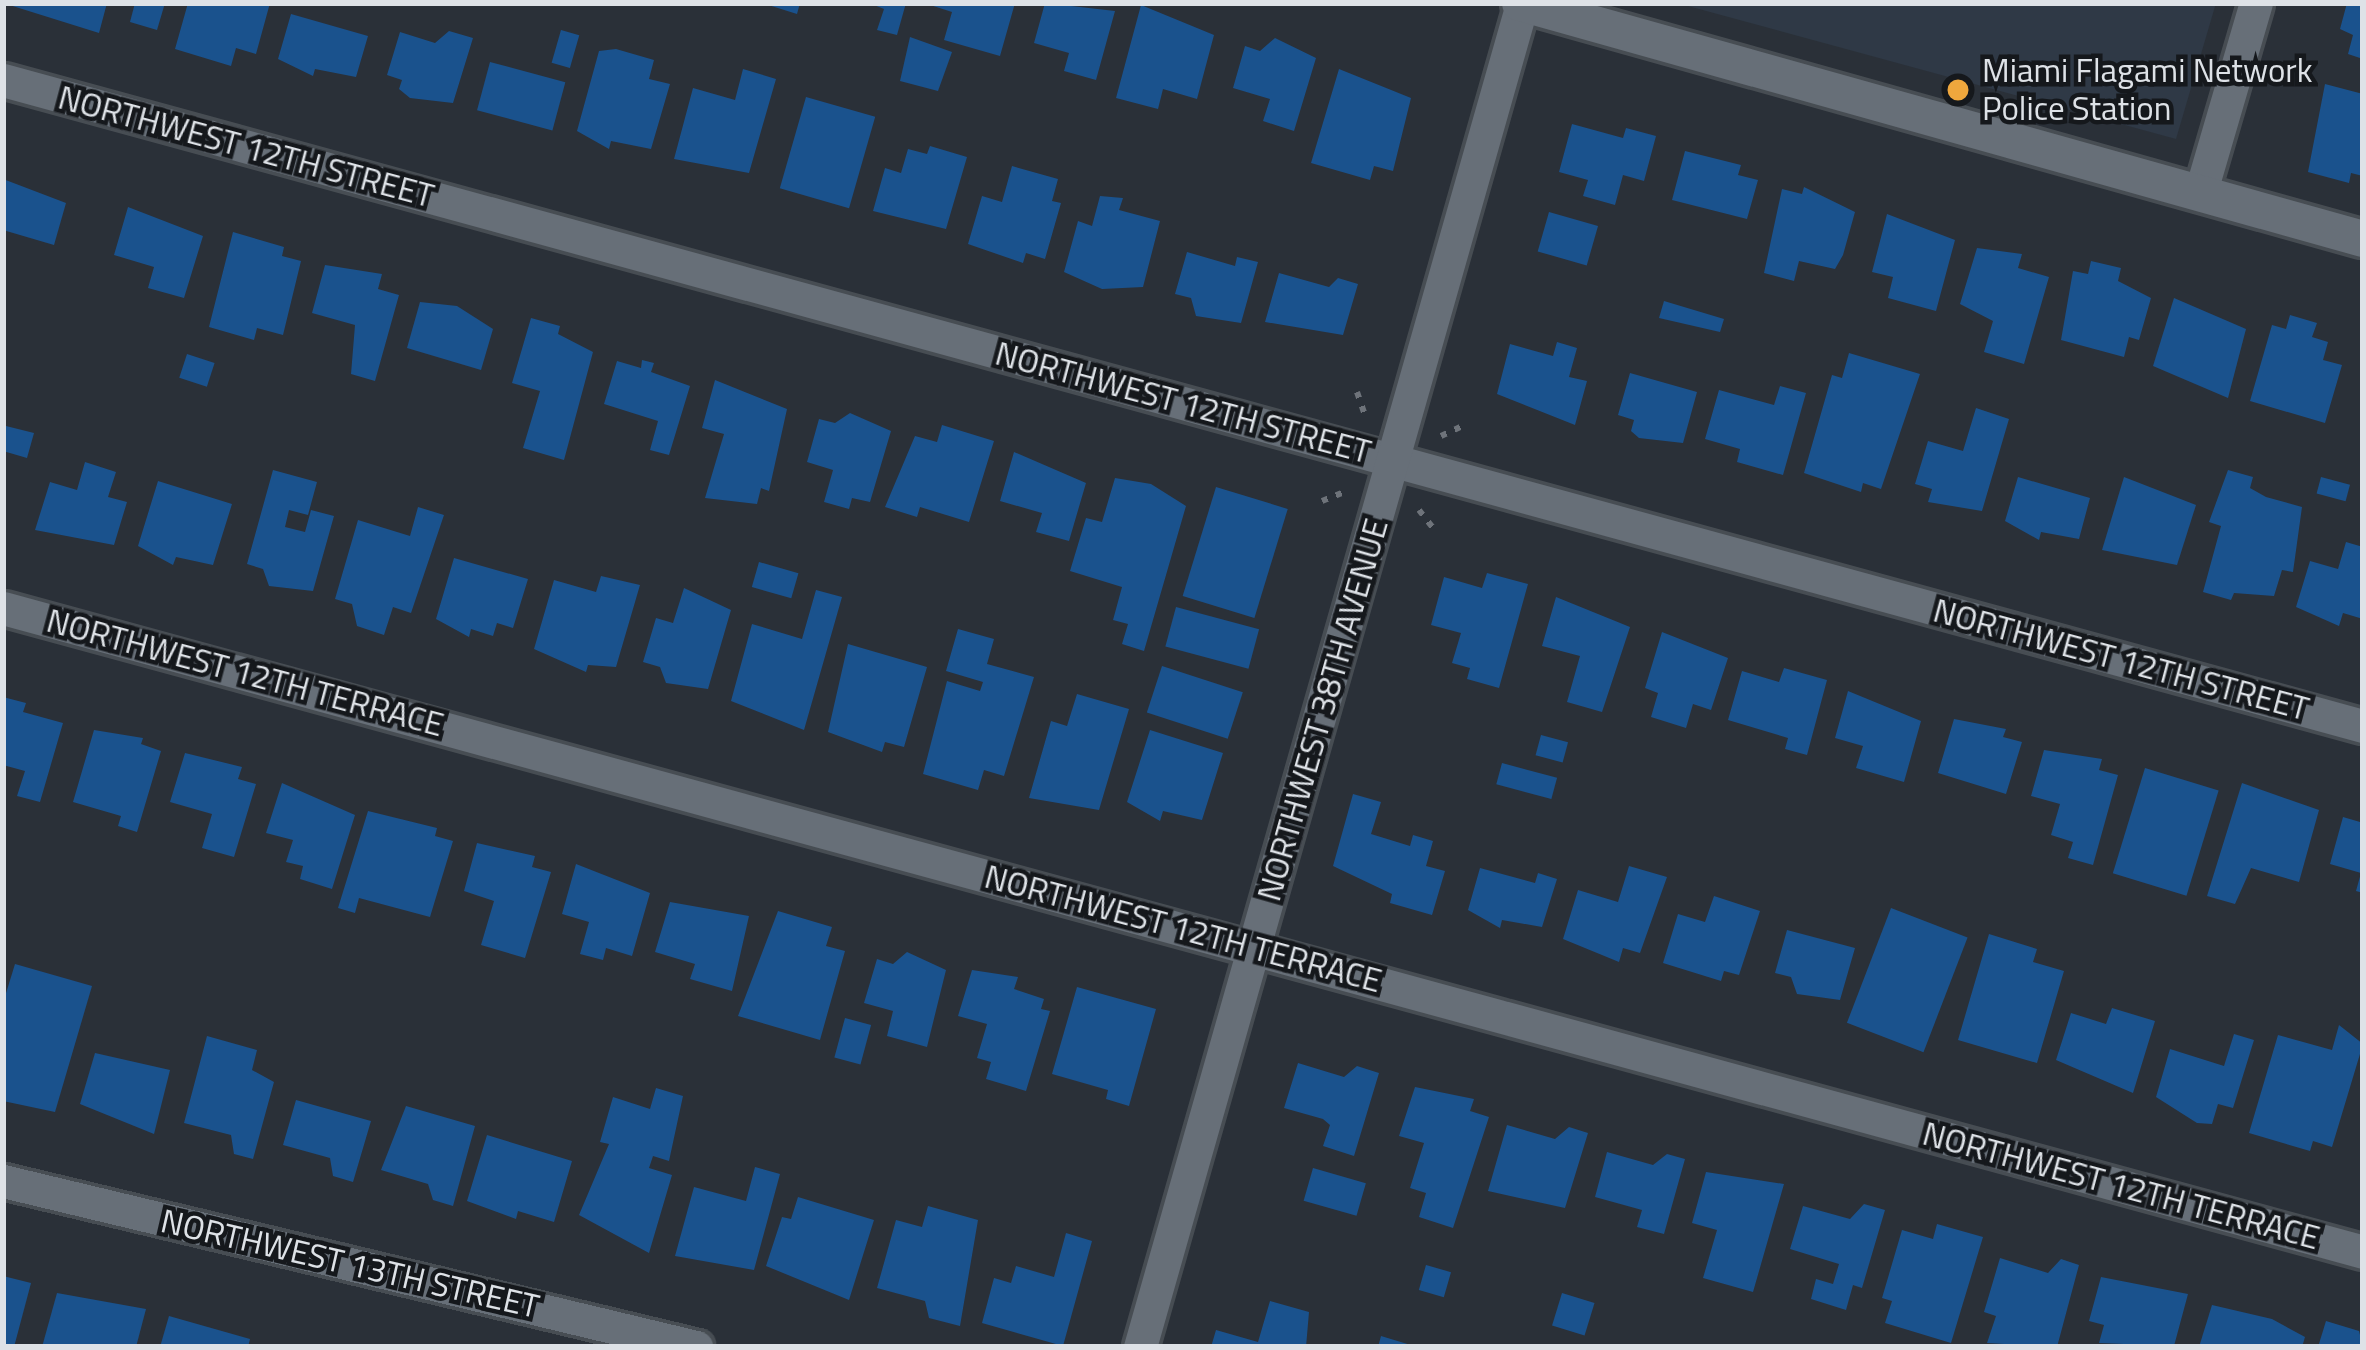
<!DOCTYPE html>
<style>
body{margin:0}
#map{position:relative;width:2366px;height:1350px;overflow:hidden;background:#2a3038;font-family:"Titillium Web",sans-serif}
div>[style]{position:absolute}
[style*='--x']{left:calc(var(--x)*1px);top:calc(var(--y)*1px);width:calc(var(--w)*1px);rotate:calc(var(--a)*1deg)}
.built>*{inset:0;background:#2f3946}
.building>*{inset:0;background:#1a528d;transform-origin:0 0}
.path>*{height:6px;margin-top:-3px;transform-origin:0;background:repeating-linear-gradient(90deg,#6e737a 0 6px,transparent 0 15px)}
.roads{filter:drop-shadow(3px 0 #474d53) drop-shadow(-3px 0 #474d53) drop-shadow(0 3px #474d53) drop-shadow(0 -3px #474d53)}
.street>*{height:33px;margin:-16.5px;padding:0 16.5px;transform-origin:16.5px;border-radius:16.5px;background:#676f78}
.secondary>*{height:36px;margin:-18px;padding:0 18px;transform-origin:18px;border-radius:18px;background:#676f78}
.dots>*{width:33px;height:33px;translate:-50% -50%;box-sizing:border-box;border:6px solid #15181c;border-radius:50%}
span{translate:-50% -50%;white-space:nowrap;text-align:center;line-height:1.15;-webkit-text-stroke:9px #15181c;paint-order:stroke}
.poi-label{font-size:33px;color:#dee2e7}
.left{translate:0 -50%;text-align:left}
.street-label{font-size:33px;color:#dee2e7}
.frame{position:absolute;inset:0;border:6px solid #dee2e7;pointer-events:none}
</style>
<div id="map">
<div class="built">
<i style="clip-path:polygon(1677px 3px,2216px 3px,2176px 139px)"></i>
</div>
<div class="building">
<i style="clip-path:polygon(3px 3px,107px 3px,99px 33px)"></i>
<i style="clip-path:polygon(135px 3px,165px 3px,157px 30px,130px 22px)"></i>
<i style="clip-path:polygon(188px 3px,270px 3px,256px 54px,236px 48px,231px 66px,175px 49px)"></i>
<i style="clip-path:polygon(762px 3px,800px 3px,797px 14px)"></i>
<i style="clip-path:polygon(869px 3px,906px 3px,897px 35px,877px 30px,884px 9px)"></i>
<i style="clip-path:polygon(924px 3px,1015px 3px,1000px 56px,944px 40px,952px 12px)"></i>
<i style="clip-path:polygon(1045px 3px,1115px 11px,1096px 80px,1064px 71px,1069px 53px,1034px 43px)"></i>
<i style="clip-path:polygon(2347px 3px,2363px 3px,2363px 59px,2348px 54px,2353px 35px,2340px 29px)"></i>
<i style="clip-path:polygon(1141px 5px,1214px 35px,1197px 99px,1163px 89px,1158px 109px,1116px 98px)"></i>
<i style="clip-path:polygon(291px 14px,368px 36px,356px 77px,315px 69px,313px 76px,278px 59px)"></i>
<i style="left:561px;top:30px;width:19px;height:34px;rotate:16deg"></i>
<i style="clip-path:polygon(449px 31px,473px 38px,453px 103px,410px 98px,399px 89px,402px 80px,387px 75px,400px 32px,435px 43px)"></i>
<i style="clip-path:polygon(910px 37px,952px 52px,938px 91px,900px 81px)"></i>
<i style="clip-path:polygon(1275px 38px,1316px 58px,1294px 131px,1263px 121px,1270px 99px,1233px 88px,1245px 46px,1260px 51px)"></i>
<i style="clip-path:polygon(616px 49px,654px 60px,649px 79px,670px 84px,651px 149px,611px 141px,609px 149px,577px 131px,599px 51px)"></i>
<i style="left:490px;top:62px;width:78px;height:50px;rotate:15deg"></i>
<i style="clip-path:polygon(743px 69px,776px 79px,749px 173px,674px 159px,693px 88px,735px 100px)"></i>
<i style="clip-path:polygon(1339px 69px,1411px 98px,1393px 171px,1374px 166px,1370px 180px,1311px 163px)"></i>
<i style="clip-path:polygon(2325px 84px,2363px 94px,2363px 176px,2351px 173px,2349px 183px,2308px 172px)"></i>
<i style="left:806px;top:97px;width:72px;height:95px;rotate:16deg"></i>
<i style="clip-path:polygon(1572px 124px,1623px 138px,1626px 128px,1656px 136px,1644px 181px,1623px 175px,1615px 205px,1583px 196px,1588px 180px,1559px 172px)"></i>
<i style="clip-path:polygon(930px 146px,967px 157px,946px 229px,873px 211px,885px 168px,901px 173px,908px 149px,927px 154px)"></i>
<i style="clip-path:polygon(1685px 151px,1741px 165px,1738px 175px,1758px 180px,1747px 219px,1672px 200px)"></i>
<i style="clip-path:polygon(1012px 166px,1058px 179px,1052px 201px,1061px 203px,1045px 259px,1026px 253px,1023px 263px,968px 244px,982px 196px,1002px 202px)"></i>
<i style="clip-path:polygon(3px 179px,66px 203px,54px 245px,3px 230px)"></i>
<i style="clip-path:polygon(1804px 187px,1855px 212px,1843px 255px,1835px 269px,1799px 261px,1794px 281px,1764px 273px,1782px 189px,1802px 194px)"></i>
<i style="clip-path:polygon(1100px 196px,1123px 198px,1119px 210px,1160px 221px,1143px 287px,1102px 289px,1064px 272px,1078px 221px,1092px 226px)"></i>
<i style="clip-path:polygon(128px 207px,203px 236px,184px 298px,148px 288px,154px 267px,114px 255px)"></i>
<i style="left:1549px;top:212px;width:51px;height:41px;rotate:16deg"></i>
<i style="clip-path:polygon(1887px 214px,1955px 240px,1936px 311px,1888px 298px,1893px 277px,1872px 272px)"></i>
<i style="clip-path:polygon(233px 232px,284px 247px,282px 256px,301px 261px,283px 335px,257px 328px,254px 340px,209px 327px)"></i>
<i style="clip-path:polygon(1977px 248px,2022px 254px,2018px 268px,2049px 277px,2024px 364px,1984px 352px,1993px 321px,1960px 304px)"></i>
<i style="clip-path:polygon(1187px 252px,1235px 266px,1237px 257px,1258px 262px,1241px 323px,1196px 316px,1191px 298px,1175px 294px)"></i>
<i style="clip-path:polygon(2091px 261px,2121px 268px,2118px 281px,2151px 298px,2139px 340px,2129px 337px,2124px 357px,2061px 340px,2073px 271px,2088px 274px)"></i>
<i style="clip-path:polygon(325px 265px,382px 274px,378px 289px,399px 295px,375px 381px,351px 374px,355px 325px,312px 313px)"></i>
<i style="clip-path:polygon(1279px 273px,1329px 287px,1338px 278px,1358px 284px,1343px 335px,1265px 322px)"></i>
<i style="clip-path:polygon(2174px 298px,2246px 329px,2228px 398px,2153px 366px)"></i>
<i style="clip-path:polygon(1664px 301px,1724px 319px,1720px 332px,1659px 318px)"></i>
<i style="clip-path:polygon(420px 302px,457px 306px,493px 329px,481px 370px,407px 348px)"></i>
<i style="clip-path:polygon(2290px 315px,2317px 323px,2312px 337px,2328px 342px,2323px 360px,2342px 365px,2325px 423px,2250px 401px,2272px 325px,2286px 329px)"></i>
<i style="clip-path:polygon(531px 318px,560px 326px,558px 334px,593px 352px,564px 460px,523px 448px,540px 391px,512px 383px)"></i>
<i style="clip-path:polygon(1557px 342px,1577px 348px,1569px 377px,1587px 381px,1575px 425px,1497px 394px,1510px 344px,1553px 356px)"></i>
<i style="clip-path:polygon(1849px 353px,1920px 374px,1881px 489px,1863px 483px,1861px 492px,1804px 473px,1832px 375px,1842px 378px)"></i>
<i style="left:187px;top:354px;width:29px;height:25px;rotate:18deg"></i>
<i style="clip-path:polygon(642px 360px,654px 363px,651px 372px,690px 386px,669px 455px,650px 450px,658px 421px,604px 404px,617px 361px,641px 368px)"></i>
<i style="clip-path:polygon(1630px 373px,1697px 392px,1683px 443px,1639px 438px,1631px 431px,1634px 420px,1618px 415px)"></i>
<i style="clip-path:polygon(715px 380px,787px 409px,769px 491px,761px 488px,757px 504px,705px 498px,724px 434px,702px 428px)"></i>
<i style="clip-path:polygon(1780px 386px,1806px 393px,1783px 475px,1737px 462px,1740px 449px,1705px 439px,1719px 390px,1774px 405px)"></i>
<i style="clip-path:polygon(1976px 408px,2009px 419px,1982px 511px,1928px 502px,1932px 489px,1915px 484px,1928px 441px,1963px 451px)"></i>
<i style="clip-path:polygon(850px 413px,891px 431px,870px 502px,852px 498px,849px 509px,824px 502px,833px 470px,807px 462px,819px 419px,835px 423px)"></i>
<i style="clip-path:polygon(942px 425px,994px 441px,969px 522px,920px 507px,917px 517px,885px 507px,915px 436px,937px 442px)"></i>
<i style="clip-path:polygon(6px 426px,34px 433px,27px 458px,3px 451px)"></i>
<i style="clip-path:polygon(1014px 452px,1086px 483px,1069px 541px,1036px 532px,1042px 513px,1000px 501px)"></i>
<i style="clip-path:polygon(85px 462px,116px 472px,108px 497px,127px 502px,114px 545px,35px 530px,50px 482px,77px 490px)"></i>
<i style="clip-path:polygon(273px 470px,317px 482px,308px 515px,289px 510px,285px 527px,305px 532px,311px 510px,334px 516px,313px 591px,269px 586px,263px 569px,247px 564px)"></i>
<i style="clip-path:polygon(2228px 470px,2253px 477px,2250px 488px,2266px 497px,2302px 507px,2293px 572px,2282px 570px,2274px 596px,2234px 593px,2231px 600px,2203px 592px,2221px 526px,2209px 522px)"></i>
<i style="clip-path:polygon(2018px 477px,2090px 498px,2079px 539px,2041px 532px,2039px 540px,2005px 521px)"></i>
<i style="clip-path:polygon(2124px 477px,2196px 505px,2177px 565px,2102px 550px)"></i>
<i style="left:2321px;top:477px;width:30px;height:17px;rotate:15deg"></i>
<i style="clip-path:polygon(1115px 478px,1151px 484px,1186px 506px,1144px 651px,1122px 644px,1128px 624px,1113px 620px,1122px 587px,1070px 571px,1086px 518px,1102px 522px)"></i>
<i style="clip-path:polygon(158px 481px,232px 504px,213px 565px,176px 557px,173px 565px,138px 546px)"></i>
<i style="left:1216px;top:487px;width:75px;height:114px;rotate:17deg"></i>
<i style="clip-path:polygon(418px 507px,444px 515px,411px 613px,393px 607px,384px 635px,357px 626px,352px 604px,335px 599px,358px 520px,410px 536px)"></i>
<i style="clip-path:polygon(2346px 542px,2363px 547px,2363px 619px,2343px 613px,2339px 626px,2296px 607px,2310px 561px,2338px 569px)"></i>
<i style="clip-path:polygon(454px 558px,528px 579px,513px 628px,497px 623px,493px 636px,471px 629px,469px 637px,436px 619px)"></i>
<i style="left:759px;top:562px;width:41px;height:26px;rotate:16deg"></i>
<i style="clip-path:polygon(1487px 573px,1528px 584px,1499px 688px,1467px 679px,1470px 668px,1452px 663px,1461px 633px,1431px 625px,1444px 577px,1482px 588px)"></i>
<i style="clip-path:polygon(601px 576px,640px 585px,616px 667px,588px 665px,586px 672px,534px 649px,554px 580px,596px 592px)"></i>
<i style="clip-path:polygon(684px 588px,731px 610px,708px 689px,666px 683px,660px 667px,643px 662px,656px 618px,673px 623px)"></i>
<i style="clip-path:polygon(816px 590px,842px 597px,804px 730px,731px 701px,752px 624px,802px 639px)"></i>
<i style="clip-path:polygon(1556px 597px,1630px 627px,1602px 712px,1567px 702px,1580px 656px,1542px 646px)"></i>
<i style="left:1176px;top:607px;width:86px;height:41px;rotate:15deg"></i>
<i style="clip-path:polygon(958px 629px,994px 639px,987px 664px,1034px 677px,1004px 776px,984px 770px,978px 790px,923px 774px,947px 681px,980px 691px,983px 682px,946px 671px)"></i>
<i style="clip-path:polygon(1662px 632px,1728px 658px,1711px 710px,1693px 704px,1686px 728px,1651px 717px,1658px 693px,1645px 688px)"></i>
<i style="clip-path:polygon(848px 644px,927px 667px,904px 747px,885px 742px,882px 752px,828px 732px)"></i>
<i style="left:1162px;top:666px;width:85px;height:49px;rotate:18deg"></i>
<i style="clip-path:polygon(1784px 668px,1827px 680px,1807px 755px,1785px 749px,1788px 738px,1728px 720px,1742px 671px,1779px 682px)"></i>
<i style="clip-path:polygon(1848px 691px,1921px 721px,1904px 782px,1856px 768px,1863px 746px,1835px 738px)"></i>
<i style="clip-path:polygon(1077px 694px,1129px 709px,1099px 810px,1029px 798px,1051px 721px,1067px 726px)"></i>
<i style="clip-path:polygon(3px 697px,26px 703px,23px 712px,63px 723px,40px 802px,17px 796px,25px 771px,3px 765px)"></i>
<i style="clip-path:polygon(1954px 719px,2006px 729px,2003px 737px,2022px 742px,2006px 794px,1938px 773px)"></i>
<i style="clip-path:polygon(94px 730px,143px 738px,141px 744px,161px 751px,137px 832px,118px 826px,121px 816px,73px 802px)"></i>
<i style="clip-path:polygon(1150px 730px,1223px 753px,1202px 820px,1163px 811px,1160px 821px,1127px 802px)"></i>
<i style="left:1541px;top:735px;width:28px;height:21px;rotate:15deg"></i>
<i style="clip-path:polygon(2044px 750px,2102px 759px,2099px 770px,2118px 775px,2093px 865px,2068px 858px,2073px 842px,2051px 835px,2060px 804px,2031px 796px)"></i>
<i style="clip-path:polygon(185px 753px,242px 767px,238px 779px,256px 784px,234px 857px,202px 848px,212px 814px,170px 802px)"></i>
<i style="left:1502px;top:763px;width:57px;height:22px;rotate:15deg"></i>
<i style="left:2145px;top:768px;width:77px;height:110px;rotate:17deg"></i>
<i style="clip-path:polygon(282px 783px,355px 815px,332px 889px,300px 879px,303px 866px,286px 862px,293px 840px,266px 833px)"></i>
<i style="clip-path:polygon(2242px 783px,2319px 810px,2299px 882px,2251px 868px,2235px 904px,2207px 896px)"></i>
<i style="clip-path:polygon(1353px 794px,1381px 802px,1371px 834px,1410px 846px,1413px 835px,1433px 841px,1426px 866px,1445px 871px,1432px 915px,1390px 903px,1392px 894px,1333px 866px)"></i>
<i style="clip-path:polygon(368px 811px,437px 828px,435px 836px,453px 841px,430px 917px,359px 898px,355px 913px,338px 908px)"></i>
<i style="clip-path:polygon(2343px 817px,2360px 822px,2363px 893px,2356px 891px,2361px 873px,2330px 864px)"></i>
<i style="clip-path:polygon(477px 843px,535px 856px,532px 867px,551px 872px,525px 958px,481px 945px,494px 901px,464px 891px)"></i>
<i style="clip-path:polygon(576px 864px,650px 893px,632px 956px,606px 948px,603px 960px,580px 954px,589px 922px,562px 914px)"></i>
<i style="clip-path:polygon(1629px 866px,1667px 877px,1640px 953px,1623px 948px,1619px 962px,1563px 939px,1578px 890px,1618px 902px)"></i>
<i style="clip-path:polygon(1480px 868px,1535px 883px,1538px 873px,1557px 879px,1542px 927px,1502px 920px,1500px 928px,1468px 910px)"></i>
<i style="clip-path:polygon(1714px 896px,1760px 911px,1739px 975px,1724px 971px,1721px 981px,1663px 963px,1678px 914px,1705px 922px)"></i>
<i style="clip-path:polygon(670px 902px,749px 916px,732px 991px,690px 979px,695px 964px,655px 952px)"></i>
<i style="left:1891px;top:908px;width:82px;height:123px;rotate:21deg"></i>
<i style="clip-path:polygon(778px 911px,832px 927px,826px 946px,845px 951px,820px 1040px,738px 1016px)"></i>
<i style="clip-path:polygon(1787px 930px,1855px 948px,1840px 1000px,1797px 994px,1791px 977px,1775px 973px)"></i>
<i style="clip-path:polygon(1989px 934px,2037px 949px,2033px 962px,2064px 971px,2037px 1063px,1958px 1040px)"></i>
<i style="clip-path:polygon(907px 952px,946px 970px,927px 1047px,887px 1036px,893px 1011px,864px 1003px,877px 959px,893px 964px)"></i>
<i style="clip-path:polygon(15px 964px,92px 986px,55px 1112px,3px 1101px,3px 1003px)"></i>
<i style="clip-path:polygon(972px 970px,1018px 977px,1014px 989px,1044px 999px,1041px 1009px,1050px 1011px,1026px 1091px,986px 1079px,991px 1062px,977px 1058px,987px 1024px,958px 1016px)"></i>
<i style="clip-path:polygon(1077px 987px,1156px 1009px,1129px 1106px,1106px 1099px,1108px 1090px,1052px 1074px)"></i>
<i style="clip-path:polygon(2112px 1008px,2155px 1021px,2133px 1093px,2056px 1060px,2071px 1013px,2106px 1024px)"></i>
<i style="left:845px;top:1018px;width:27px;height:41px;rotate:15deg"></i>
<i style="clip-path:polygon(2339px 1025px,2363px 1044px,2332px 1147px,2313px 1141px,2310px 1151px,2249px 1133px,2278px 1035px,2332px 1050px)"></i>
<i style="clip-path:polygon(2234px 1034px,2254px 1040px,2233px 1108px,2218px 1104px,2212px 1124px,2197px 1123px,2156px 1097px,2170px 1049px,2224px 1066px)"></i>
<i style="clip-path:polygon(207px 1036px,257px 1050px,252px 1070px,274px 1082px,253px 1159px,234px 1154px,231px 1135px,184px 1123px)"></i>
<i style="clip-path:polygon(95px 1053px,170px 1070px,154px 1134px,80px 1104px)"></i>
<i style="clip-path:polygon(1298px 1063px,1344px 1077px,1357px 1066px,1379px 1073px,1354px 1156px,1323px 1146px,1330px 1125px,1323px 1119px,1284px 1108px)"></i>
<i style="clip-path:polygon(1415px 1087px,1474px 1099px,1470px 1111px,1489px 1117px,1453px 1228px,1419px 1217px,1426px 1193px,1410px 1188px,1424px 1143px,1399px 1136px)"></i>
<i style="clip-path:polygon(656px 1088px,683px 1096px,669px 1161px,653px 1156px,649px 1168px,672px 1175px,649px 1253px,579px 1215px,609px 1144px,600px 1142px,613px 1097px,650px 1109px)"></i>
<i style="clip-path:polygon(296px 1100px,371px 1121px,353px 1182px,333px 1176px,330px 1158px,283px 1145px)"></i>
<i style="clip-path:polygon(406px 1106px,475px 1126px,453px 1206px,433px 1200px,428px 1184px,381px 1170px)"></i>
<i style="clip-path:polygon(1507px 1125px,1555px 1139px,1569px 1127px,1588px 1133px,1565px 1208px,1488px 1191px)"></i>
<i style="clip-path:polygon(487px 1135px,572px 1161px,554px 1222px,518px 1211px,516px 1219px,467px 1201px)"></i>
<i style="clip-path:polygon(1607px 1152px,1653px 1165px,1667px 1154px,1685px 1159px,1664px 1234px,1637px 1227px,1642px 1210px,1595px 1197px)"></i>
<i style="clip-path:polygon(755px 1167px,780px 1174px,754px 1270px,675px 1256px,694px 1187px,746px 1201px)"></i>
<i style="left:1313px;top:1168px;width:55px;height:34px;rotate:16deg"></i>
<i style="clip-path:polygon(1706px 1172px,1784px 1184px,1753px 1292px,1703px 1278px,1717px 1230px,1692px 1223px)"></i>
<i style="clip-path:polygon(798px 1197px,874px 1220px,849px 1300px,766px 1266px,782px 1217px,791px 1219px)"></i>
<i style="clip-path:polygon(1864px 1204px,1885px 1210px,1862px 1288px,1853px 1285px,1846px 1310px,1811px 1299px,1816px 1279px,1833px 1284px,1839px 1264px,1790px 1249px,1803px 1206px,1850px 1219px)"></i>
<i style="clip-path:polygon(928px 1206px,978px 1220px,960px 1326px,929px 1318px,925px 1301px,877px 1288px,896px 1220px,922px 1227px)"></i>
<i style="clip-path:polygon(1937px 1224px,1983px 1237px,1951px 1343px,1885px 1323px,1892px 1301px,1882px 1298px,1902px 1230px,1933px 1239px)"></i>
<i style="clip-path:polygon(1066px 1233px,1092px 1241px,1063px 1346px,982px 1323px,994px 1278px,1011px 1283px,1016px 1266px,1054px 1277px)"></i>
<i style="clip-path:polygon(2000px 1258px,2048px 1273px,2061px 1259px,2079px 1265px,2057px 1347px,1987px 1343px,1996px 1316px,1984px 1312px)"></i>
<i style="left:1426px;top:1265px;width:26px;height:26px;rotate:16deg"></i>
<i style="clip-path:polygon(3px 1276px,31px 1283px,14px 1347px,3px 1347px)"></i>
<i style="clip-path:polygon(2101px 1277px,2188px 1294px,2174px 1346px,2099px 1343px,2104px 1325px,2089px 1321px)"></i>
<i style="clip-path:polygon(57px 1293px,146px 1309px,136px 1347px,42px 1347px)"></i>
<i style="left:1562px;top:1293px;width:34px;height:34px;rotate:17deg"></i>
<i style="clip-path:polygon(1270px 1301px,1309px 1312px,1306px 1347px,1211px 1347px,1216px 1330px,1258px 1342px)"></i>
<i style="clip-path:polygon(2212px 1305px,2272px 1319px,2305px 1337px,2302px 1347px,2199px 1347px)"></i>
<i style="clip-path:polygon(169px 1316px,250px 1339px,248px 1347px,160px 1347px)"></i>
<i style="clip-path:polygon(2326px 1321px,2359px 1331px,2363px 1347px,2318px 1347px)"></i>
<i style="clip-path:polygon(1381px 1336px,1414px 1346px,1414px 1347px,1378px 1347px)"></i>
</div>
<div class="path">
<i style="--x:1357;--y:392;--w:24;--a:71"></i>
<i style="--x:1441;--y:436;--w:26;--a:-25"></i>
<i style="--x:1322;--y:501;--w:27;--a:-22"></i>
<i style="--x:1419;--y:510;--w:24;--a:52"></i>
</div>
<div class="roads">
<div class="street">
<i style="--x:3;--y:80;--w:2447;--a:15.31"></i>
<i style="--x:2200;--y:194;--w:199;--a:-73.7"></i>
<i style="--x:3;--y:608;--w:2446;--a:15.26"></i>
<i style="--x:3;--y:1181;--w:713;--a:13.47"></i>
<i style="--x:1140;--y:1347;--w:1396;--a:-74.12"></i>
</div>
<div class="secondary">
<i style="--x:1520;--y:3;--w:875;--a:15.64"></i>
</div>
</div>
<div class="dots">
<i style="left:1958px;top:90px;background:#efa73d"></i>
</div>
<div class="poi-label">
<span class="left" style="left:1982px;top:90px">Miami Flagami Network<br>Police Station</span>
</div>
<div class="street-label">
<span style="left:246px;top:147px;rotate:15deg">NORTHWEST 12TH STREET</span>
<span style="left:1183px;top:403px;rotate:15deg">NORTHWEST 12TH STREET</span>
<span style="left:2121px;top:660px;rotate:15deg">NORTHWEST 12TH STREET</span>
<span style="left:245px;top:673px;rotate:15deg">NORTHWEST 12TH TERRACE</span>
<span style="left:1323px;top:710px;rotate:-74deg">NORTHWEST 38TH AVENUE</span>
<span style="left:1183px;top:929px;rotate:15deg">NORTHWEST 12TH TERRACE</span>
<span style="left:2121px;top:1186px;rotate:15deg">NORTHWEST 12TH TERRACE</span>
<span style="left:350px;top:1264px;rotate:13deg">NORTHWEST 13TH STREET</span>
</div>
<div class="frame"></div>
</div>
